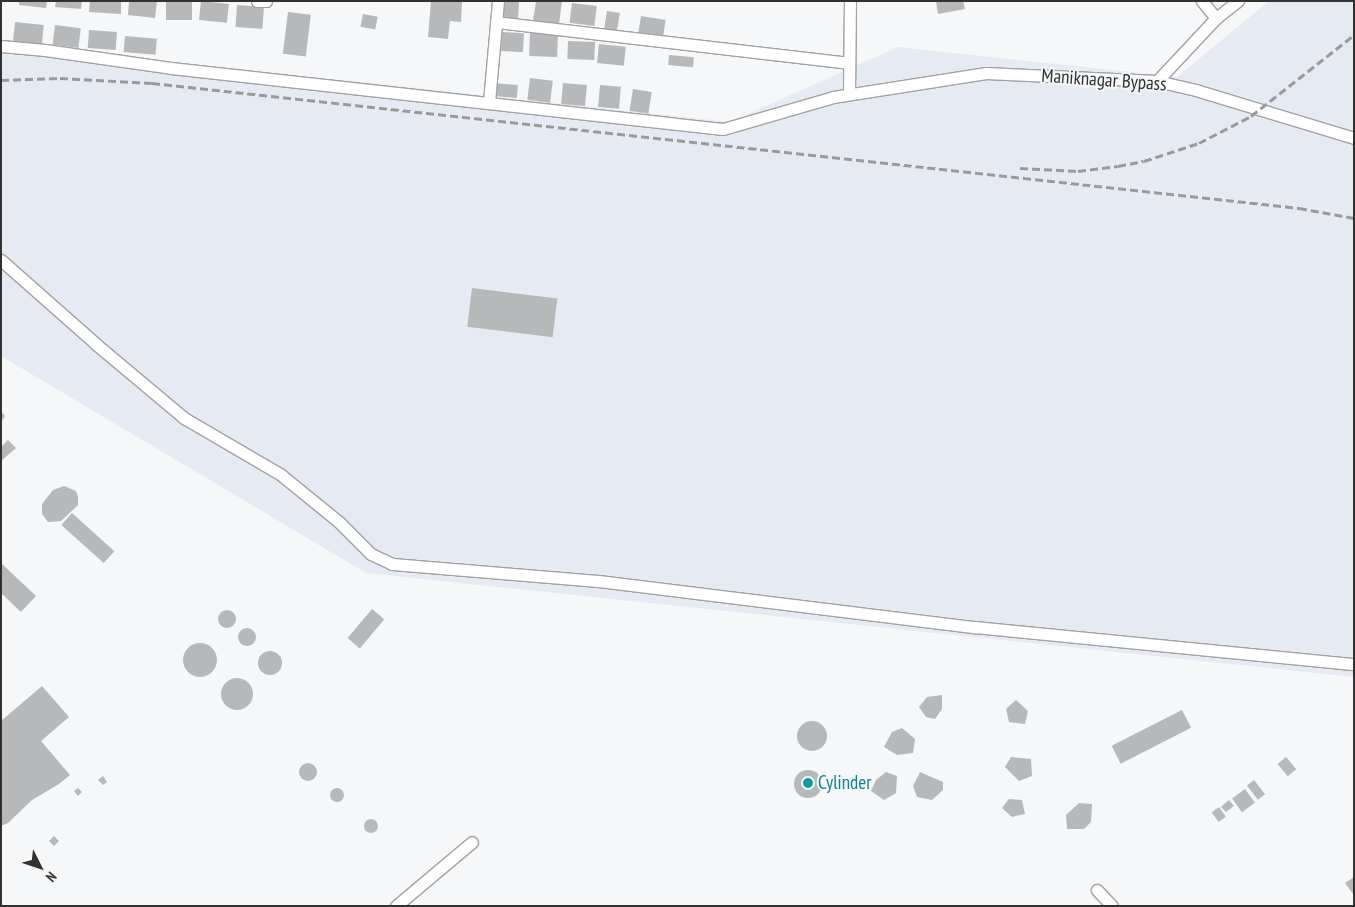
<!DOCTYPE html>
<style>
body{margin:0}
#map{position:relative;width:1355px;height:907px;overflow:hidden;background:#f6f7f9;font-family:"PT Sans Narrow",sans-serif}
div>[style]{position:absolute}
[style*='--x']{left:calc(var(--x)*1px);top:calc(var(--y)*1px);width:calc(var(--w)*1px);rotate:calc(var(--a)*1deg)}
.built>*{inset:0;background:#e6ebf3}
.building>*{inset:0;background:#b7b8b9;transform-origin:0 0}
.round{border-radius:50%}
.roads{filter:drop-shadow(1px 0 #a1a2a3) drop-shadow(-1px 0 #a1a2a3) drop-shadow(0 1px #a1a2a3) drop-shadow(0 -1px #a1a2a3)}
.minor>*{height:11px;margin:-5.5px;padding:0 5.5px;transform-origin:5.5px;border-radius:5.5px;background:#fff}
.rail>*{height:3px;margin-top:-1.5px;transform-origin:0;background:repeating-linear-gradient(90deg,#9a9a9c 0 8px,transparent 0 12px)}
.dots>*{width:14px;height:14px;translate:-50% -50%;box-sizing:border-box;border:2px solid #f6f7f9;border-radius:50%}
span{translate:-50% -50%;white-space:nowrap;text-align:center;line-height:1.15;-webkit-text-stroke:4px #f6f7f9;paint-order:stroke}
.street-label{font-size:19px;color:#313132}
.culture-label{font-size:19px;color:#0d838f}
.left{translate:0 -50%;text-align:left}
.frame{position:absolute;inset:0;border:2px solid #313132;pointer-events:none}
.north{position:absolute;left:15px;top:842px;width:50px;height:50px;-webkit-text-stroke:4px #f6f7f9;paint-order:stroke;rotate:131deg;font-size:14px;font-weight:700;line-height:20px;text-align:center;color:#313132}
.north::after{content:'';display:block;margin:auto;width:18px;height:22px;background:#313132;clip-path:polygon(50% 0,100% 100%,50% 72%,0 100%)}
</style>
<div id="map">
<div class="built">
<i style="clip-path:polygon(1269px 1px,1354px 1px,1354px 677px,366px 573px,1px 356px,1px 43px,730px 122px,898px 47px,1177px 77px)"></i>
</div>
<div class="building">
<i style="clip-path:polygon(19px 1px,47px 1px,46px 8px,19px 5px)"></i>
<i style="clip-path:polygon(56px 1px,82px 1px,81px 9px,55px 7px)"></i>
<i style="clip-path:polygon(90px 1px,121px 1px,121px 14px,89px 12px)"></i>
<i style="clip-path:polygon(129px 1px,157px 1px,155px 18px,128px 15px)"></i>
<i style="left:166px;top:1px;width:26px;height:19px"></i>
<i style="left:201px;top:1px;width:28px;height:19px;rotate:6deg"></i>
<i style="clip-path:polygon(431px 1px,462px 1px,461px 22px,450px 21px,448px 39px,428px 37px)"></i>
<i style="clip-path:polygon(503px 1px,519px 1px,518px 21px,501px 19px)"></i>
<i style="clip-path:polygon(536px 1px,562px 1px,559px 24px,533px 21px)"></i>
<i style="clip-path:polygon(936px 1px,963px 1px,965px 9px,938px 14px)"></i>
<i style="left:572px;top:3px;width:25px;height:20px;rotate:7deg"></i>
<i style="left:237px;top:5px;width:27px;height:22px;rotate:4deg"></i>
<i style="left:607px;top:11px;width:13px;height:19px;rotate:9deg"></i>
<i style="left:288px;top:12px;width:23px;height:42px;rotate:7deg"></i>
<i style="left:363px;top:14px;width:15px;height:13px;rotate:11deg"></i>
<i style="left:641px;top:16px;width:25px;height:19px;rotate:9deg"></i>
<i style="left:15px;top:22px;width:29px;height:19px;rotate:6deg"></i>
<i style="left:55px;top:25px;width:26px;height:20px;rotate:7deg"></i>
<i style="left:89px;top:30px;width:28px;height:18px;rotate:4deg"></i>
<i style="left:502px;top:32px;width:22px;height:19px;rotate:3deg"></i>
<i style="left:530px;top:32px;width:28px;height:24px;rotate:2deg"></i>
<i style="left:125px;top:36px;width:32px;height:16px;rotate:5deg"></i>
<i style="left:568px;top:41px;width:27px;height:18px;rotate:2deg"></i>
<i style="left:599px;top:44px;width:27px;height:19px;rotate:6deg"></i>
<i style="left:669px;top:55px;width:25px;height:10px;rotate:5deg"></i>
<i style="left:530px;top:78px;width:23px;height:22px;rotate:7deg"></i>
<i style="left:494px;top:83px;width:24px;height:13px;rotate:5deg"></i>
<i style="left:563px;top:83px;width:24px;height:21px;rotate:5deg"></i>
<i style="left:600px;top:85px;width:21px;height:22px;rotate:5deg"></i>
<i style="left:633px;top:89px;width:19px;height:22px;rotate:9deg"></i>
<i style="left:472px;top:288px;width:86px;height:39px;rotate:7deg"></i>
<i style="clip-path:polygon(1px 411px,5px 416px,1px 422px)"></i>
<i style="clip-path:polygon(8px 440px,16px 448px,1px 461px,1px 447px)"></i>
<i style="clip-path:polygon(64px 486px,76px 491px,78px 497px,78px 505px,61px 521px,48px 522px,42px 514px,42px 504px,53px 490px)"></i>
<i style="left:72px;top:513px;width:57px;height:16px;rotate:42deg"></i>
<i style="clip-path:polygon(1px 563px,36px 596px,21px 612px,1px 593px)"></i>
<i style="left:372px;top:609px;width:16px;height:38px;rotate:40deg"></i>
<i class="round" style="left:218px;top:610px;width:18px;height:18px"></i>
<i class="round" style="left:238px;top:628px;width:18px;height:18px"></i>
<i class="round" style="left:183px;top:643px;width:34px;height:34px"></i>
<i class="round" style="left:258px;top:651px;width:24px;height:24px"></i>
<i class="round" style="left:221px;top:678px;width:32px;height:32px"></i>
<i style="clip-path:polygon(42px 686px,69px 717px,41px 741px,70px 775px,59px 784px,32px 800px,8px 823px,1px 826px,1px 721px)"></i>
<i style="clip-path:polygon(942px 695px,942px 709px,935px 719px,926px 717px,919px 707px,927px 697px)"></i>
<i style="clip-path:polygon(1016px 700px,1028px 711px,1025px 724px,1009px 722px,1006px 709px)"></i>
<i style="left:1182px;top:710px;width:20px;height:79px;rotate:63deg"></i>
<i class="round" style="left:797px;top:721px;width:30px;height:30px"></i>
<i style="clip-path:polygon(902px 728px,915px 739px,913px 753px,897px 755px,884px 747px,892px 732px)"></i>
<i style="clip-path:polygon(1011px 757px,1031px 759px,1032px 776px,1019px 781px,1005px 767px)"></i>
<i style="left:1286px;top:757px;width:16px;height:11px;rotate:50deg"></i>
<i class="round" style="left:299px;top:763px;width:18px;height:18px"></i>
<i class="round" style="left:794px;top:770px;width:28px;height:28px"></i>
<i style="clip-path:polygon(886px 772px,897px 776px,896px 793px,884px 800px,871px 791px,876px 780px)"></i>
<i style="clip-path:polygon(920px 772px,943px 782px,943px 790px,932px 800px,917px 797px,913px 786px)"></i>
<i style="clip-path:polygon(103px 776px,107px 782px,103px 785px,98px 780px)"></i>
<i style="left:1254px;top:780px;width:18px;height:9px;rotate:52deg"></i>
<i class="round" style="left:330px;top:788px;width:14px;height:14px"></i>
<i style="clip-path:polygon(78px 788px,82px 792px,78px 796px,74px 791px)"></i>
<i style="left:1245px;top:789px;width:17px;height:16px;rotate:54deg"></i>
<i style="clip-path:polygon(1009px 799px,1022px 800px,1025px 814px,1012px 817px,1002px 808px)"></i>
<i style="clip-path:polygon(1229px 800px,1234px 806px,1226px 812px,1221px 807px)"></i>
<i style="clip-path:polygon(1079px 803px,1092px 804px,1091px 822px,1084px 829px,1067px 829px,1066px 815px)"></i>
<i style="left:1219px;top:807px;width:12px;height:9px;rotate:55deg"></i>
<i class="round" style="left:364px;top:819px;width:14px;height:14px"></i>
<i style="left:54px;top:836px;width:7px;height:7px;rotate:45deg"></i>
<i style="clip-path:polygon(1354px 877px,1354px 895px,1345px 883px)"></i>
</div>
<div class="roads">
<div class="minor">
<i style="--x:257;--y:1;--w:9;--a:0"></i>
<i style="--x:1202;--y:1;--w:22;--a:51"></i>
<i style="--x:496;--y:22;--w:355;--a:6.6"></i>
<i style="--x:1;--y:46;--w:44;--a:5.2"></i>
<i style="--x:45;--y:50;--w:127;--a:8.1"></i>
<i style="--x:171;--y:68;--w:555;--a:6.31"></i>
<i style="--x:723;--y:129;--w:115;--a:-16.2"></i>
<i style="--x:833;--y:97;--w:155;--a:-8.9"></i>
<i style="--x:986;--y:73;--w:171;--a:2.7"></i>
<i style="--x:1157;--y:81;--w:40;--a:13"></i>
<i style="--x:1196;--y:90;--w:165;--a:16.9"></i>
<i style="--x:1157;--y:81;--w:86;--a:-46.9"></i>
<i style="--x:1216;--y:18;--w:28;--a:-38"></i>
<i style="--x:849;--y:94;--w:93;--a:-89.4"></i>
<i style="--x:489;--y:102;--w:101;--a:-84.9"></i>
<i style="--x:1;--y:260;--w:128;--a:41.5"></i>
<i style="--x:97;--y:345;--w:114;--a:40"></i>
<i style="--x:184;--y:418;--w:111;--a:30.3"></i>
<i style="--x:280;--y:474;--w:76;--a:39.1"></i>
<i style="--x:339;--y:522;--w:45;--a:45"></i>
<i style="--x:371;--y:554;--w:23;--a:25"></i>
<i style="--x:392;--y:564;--w:207;--a:4.7"></i>
<i style="--x:598;--y:581;--w:380;--a:7"></i>
<i style="--x:975;--y:627;--w:381;--a:5.6"></i>
<i style="--x:1097;--y:890;--w:22;--a:47"></i>
<i style="--x:396;--y:906;--w:99;--a:-40.1"></i>
</div>
</div>
<div class="rail">
<i style="--x:1;--y:80;--w:59;--a:-1.9"></i>
<i style="--x:60;--y:78;--w:92;--a:3.1"></i>
<i style="--x:152;--y:83;--w:1154;--a:6.22"></i>
<i style="--x:1299;--y:208;--w:56;--a:10.3"></i>
<i style="--x:1020;--y:168;--w:58;--a:3"></i>
<i style="--x:1078;--y:171;--w:40;--a:-7.1"></i>
<i style="--x:1118;--y:166;--w:26;--a:-11"></i>
<i style="--x:1144;--y:161;--w:58;--a:-18.1"></i>
<i style="--x:1199;--y:143;--w:59;--a:-27.4"></i>
<i style="--x:1251;--y:116;--w:131;--a:-38.2"></i>
</div>
<div class="dots">
<i style="left:808px;top:783px;background:#0f9aa8"></i>
</div>
<div class="street-label">
<span style="left:1104px;top:80px;rotate:4deg">Maniknagar Bypass</span>
</div>
<div class="culture-label">
<span class="left" style="left:818px;top:783px">Cylinder</span>
</div>
<div class="frame"></div>
<div class="north">N</div>
</div>
